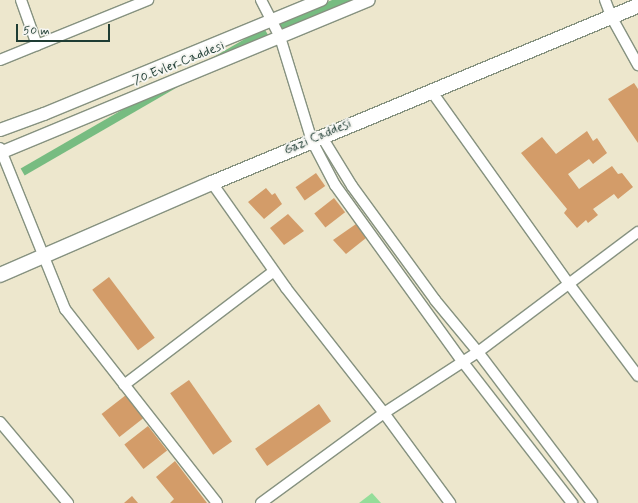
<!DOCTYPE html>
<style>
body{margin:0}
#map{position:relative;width:638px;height:503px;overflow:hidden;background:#ede7cd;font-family:Mynerve,sans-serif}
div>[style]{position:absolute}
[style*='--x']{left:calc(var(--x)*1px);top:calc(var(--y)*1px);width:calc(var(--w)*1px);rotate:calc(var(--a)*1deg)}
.green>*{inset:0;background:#94dd99}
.forest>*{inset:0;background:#77bc81;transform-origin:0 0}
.building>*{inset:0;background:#d39c69;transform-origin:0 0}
.roads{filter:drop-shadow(1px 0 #869280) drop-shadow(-1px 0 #869280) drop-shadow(0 1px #869280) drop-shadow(0 -1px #869280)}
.minor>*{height:10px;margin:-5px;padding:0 5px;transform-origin:5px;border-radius:5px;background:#fff}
.tertiary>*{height:12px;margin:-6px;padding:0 6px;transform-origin:6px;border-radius:6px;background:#fff}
.secondary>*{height:14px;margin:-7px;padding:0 7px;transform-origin:7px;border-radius:7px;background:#fff}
span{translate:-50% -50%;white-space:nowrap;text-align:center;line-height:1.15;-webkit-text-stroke:4px #f6f6f2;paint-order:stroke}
.street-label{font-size:13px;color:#1f3d34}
.scale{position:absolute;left:16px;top:24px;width:94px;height:18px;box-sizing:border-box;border:2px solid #1f3d34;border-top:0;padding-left:5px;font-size:12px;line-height:14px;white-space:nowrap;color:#1f3d34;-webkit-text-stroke:3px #f6f6f2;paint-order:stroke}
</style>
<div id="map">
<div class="green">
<i style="clip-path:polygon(372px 493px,381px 503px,359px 503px)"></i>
</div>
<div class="forest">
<i style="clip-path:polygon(332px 0,356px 0,283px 30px,279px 22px)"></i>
<i style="left:264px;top:28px;width:8px;height:281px;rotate:60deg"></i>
</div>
<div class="building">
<i style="clip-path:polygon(634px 83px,638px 89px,638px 143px,608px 99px)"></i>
<i style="clip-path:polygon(587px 131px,593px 141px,597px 138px,607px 153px,593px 164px,589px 159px,568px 174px,579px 189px,612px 166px,618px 174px,622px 173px,633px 187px,618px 199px,614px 194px,593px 209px,598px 215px,588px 223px,586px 220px,577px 228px,564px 213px,567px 209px,521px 153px,542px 137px,556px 154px)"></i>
<i style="left:316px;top:173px;width:16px;height:25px;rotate:55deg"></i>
<i style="clip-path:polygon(266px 188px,272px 195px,275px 193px,282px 204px,264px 219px,248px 202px)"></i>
<i style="left:334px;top:198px;width:18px;height:25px;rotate:52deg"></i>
<i style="clip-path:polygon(288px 214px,304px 231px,284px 245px,270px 228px)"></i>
<i style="clip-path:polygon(356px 224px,366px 238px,346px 254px,333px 240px)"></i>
<i style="left:109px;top:277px;width:76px;height:21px;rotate:53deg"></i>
<i style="left:189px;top:380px;width:75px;height:23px;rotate:55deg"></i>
<i style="left:126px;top:395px;width:29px;height:31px;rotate:52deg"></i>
<i style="left:319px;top:404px;width:21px;height:78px;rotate:55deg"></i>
<i style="left:148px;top:426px;width:31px;height:30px;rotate:52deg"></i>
<i style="clip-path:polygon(175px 461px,207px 503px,170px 503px,174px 499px,156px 477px)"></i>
<i style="clip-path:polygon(132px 496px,138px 503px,124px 503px)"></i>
</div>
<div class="roads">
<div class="minor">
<i style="--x:21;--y:0;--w:48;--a:70.4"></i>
<i style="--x:261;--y:0;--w:42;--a:62.8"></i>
<i style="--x:280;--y:37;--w:109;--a:72.9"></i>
<i style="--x:312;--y:141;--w:50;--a:62.4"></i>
<i style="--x:335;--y:185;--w:217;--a:54.2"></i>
<i style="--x:462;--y:361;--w:180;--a:52.2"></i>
<i style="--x:605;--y:0;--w:19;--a:69"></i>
<i style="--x:612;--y:18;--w:54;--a:61"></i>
<i style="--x:0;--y:60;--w:160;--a:-22.1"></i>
<i style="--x:432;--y:92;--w:236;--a:54.5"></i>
<i style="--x:569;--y:284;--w:115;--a:53.1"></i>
<i style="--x:322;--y:137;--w:57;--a:58.5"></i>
<i style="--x:352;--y:186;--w:141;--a:53.9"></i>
<i style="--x:435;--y:300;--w:67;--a:50.4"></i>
<i style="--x:478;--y:352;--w:189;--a:52.9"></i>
<i style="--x:0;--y:148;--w:174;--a:68"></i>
<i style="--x:65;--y:309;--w:246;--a:51.9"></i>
<i style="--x:212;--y:183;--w:128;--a:54.8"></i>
<i style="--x:286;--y:288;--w:159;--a:51.9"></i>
<i style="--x:384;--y:413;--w:112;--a:53.7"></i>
<i style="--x:124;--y:385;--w:188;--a:-37.2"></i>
<i style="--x:0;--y:422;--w:106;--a:50"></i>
<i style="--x:261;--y:503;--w:152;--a:-36.2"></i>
<i style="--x:384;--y:413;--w:112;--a:-33"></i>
<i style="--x:478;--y:352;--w:200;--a:-36.9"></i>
</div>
<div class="tertiary">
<i style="--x:0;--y:130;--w:47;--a:-20"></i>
<i style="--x:44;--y:114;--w:300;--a:-22.4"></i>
<i style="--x:0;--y:153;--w:399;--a:-22.5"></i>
</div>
<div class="secondary">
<i style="--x:0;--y:275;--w:231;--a:-23.5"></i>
<i style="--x:212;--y:183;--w:461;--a:-22.6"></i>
</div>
</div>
<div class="street-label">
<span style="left:179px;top:64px;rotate:-22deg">70 Evler Caddesi</span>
<span style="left:318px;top:138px;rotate:-23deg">Gazi Caddesi</span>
</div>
<div class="scale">50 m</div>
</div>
